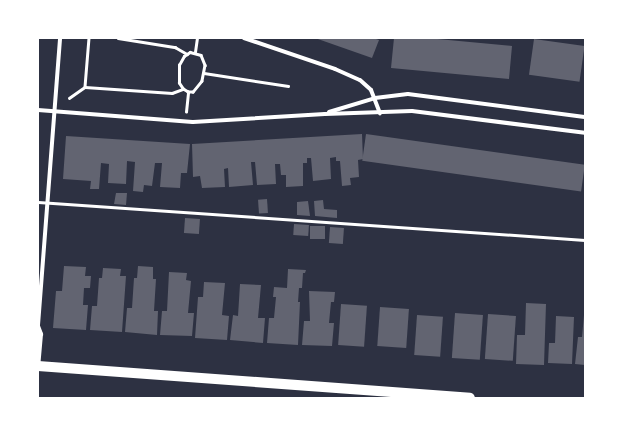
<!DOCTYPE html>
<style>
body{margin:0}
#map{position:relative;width:623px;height:436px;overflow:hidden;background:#2d3142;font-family:Lato,sans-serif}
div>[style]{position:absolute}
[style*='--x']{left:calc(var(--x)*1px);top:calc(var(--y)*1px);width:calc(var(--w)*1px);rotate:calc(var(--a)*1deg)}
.building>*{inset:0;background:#626471;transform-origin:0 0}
.path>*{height:2.5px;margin:-1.25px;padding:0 1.25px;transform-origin:1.25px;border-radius:1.25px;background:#fff}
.service>*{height:3px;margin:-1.5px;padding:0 1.5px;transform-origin:1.5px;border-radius:1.5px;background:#fff}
.minor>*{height:4px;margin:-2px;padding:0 2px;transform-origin:2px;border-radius:2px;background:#fff}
.primary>*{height:10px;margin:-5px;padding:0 5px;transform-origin:5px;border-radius:5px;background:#fff}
span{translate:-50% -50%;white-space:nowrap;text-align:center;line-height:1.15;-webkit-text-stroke:3px #fff;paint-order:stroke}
.frame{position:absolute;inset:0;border:39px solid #fff;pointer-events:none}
</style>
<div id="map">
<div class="building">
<i style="clip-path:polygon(315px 38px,373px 38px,379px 40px,372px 58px)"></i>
<i style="clip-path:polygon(394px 38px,427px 38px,512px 46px,509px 79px,391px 68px)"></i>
<i style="left:534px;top:39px;width:51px;height:36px;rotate:8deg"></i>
<i style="clip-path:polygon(362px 134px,363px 159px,358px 160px,359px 177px,350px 178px,351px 185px,342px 186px,340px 161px,336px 161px,336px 157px,330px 158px,331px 179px,313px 181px,311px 158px,307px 158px,307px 163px,303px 163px,303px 186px,286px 187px,286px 175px,281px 175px,280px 164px,275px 164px,276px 184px,257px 185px,255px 162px,251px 162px,253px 185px,229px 187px,228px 168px,224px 169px,225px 187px,202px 188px,200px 176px,193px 177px,192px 144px)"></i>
<i style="left:366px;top:134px;width:221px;height:27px;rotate:8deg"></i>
<i style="clip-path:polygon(66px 136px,190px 144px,187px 173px,181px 173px,180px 188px,160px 187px,162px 163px,155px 163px,152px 186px,144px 185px,143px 192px,133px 191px,135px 162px,127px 161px,126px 184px,108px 183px,109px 164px,101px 163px,99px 189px,90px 189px,91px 181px,63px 179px)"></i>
<i style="clip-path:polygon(116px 193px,127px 193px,126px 205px,114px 204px)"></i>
<i style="left:267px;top:199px;width:14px;height:9px;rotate:86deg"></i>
<i style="clip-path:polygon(323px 200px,324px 209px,337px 210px,337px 218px,315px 216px,314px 201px)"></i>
<i style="clip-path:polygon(308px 201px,310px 216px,297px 215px,297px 202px)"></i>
<i style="left:185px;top:218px;width:15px;height:15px;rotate:4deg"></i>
<i style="left:294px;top:224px;width:15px;height:11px;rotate:4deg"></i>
<i style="left:310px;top:226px;width:15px;height:13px"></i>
<i style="left:330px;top:227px;width:14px;height:16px;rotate:4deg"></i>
<i style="clip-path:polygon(64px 266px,86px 267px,85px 276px,91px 276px,90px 288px,84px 288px,83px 305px,88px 305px,86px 330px,53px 328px,56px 291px,62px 291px)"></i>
<i style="clip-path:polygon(138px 266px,153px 267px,153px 279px,156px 279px,154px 311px,158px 311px,157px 335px,125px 332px,127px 308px,132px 308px,134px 278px,137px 278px)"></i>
<i style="clip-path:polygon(103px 268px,121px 269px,120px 276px,126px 276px,122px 332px,90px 330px,92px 306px,97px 306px,99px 278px,102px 278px)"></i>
<i style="clip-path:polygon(288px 269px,306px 270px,305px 273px,303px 273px,302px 288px,299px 288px,298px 302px,300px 302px,298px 345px,267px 343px,269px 318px,274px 318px,276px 297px,273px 297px,274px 287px,287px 288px)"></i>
<i style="clip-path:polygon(169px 272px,187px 273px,186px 280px,191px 281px,188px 313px,194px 313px,192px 336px,160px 335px,162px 311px,167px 311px)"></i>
<i style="clip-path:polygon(204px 282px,225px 283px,222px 315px,229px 316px,227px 340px,195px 338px,198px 297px,203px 297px)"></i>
<i style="clip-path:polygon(240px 284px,261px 285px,258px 318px,265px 318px,263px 343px,230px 340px,233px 315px,238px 316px)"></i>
<i style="clip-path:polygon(309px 291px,335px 292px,334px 302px,331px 302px,329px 323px,334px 323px,332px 346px,302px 345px,304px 321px,310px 321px)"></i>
<i style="clip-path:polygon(526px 303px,546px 304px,544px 365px,516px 364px,517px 335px,525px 335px)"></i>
<i style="left:341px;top:304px;width:26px;height:41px;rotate:4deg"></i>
<i style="left:380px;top:307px;width:29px;height:39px;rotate:4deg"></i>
<i style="left:455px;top:313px;width:28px;height:45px;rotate:4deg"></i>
<i style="left:488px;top:314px;width:28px;height:45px;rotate:4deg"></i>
<i style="left:417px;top:315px;width:26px;height:40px;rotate:4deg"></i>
<i style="clip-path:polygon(584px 315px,585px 315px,585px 365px,575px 364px,578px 337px,582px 337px)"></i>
<i style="clip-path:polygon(556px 316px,574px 317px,572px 364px,548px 363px,549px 343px,555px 343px)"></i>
</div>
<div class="path">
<i style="--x:89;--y:38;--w:49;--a:94.7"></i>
<i style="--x:85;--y:87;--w:87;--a:3.9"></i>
<i style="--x:172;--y:93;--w:12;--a:-20"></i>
<i style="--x:118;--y:38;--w:58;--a:9"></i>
<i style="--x:175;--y:47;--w:14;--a:30"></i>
<i style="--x:190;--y:52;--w:11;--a:15"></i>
<i style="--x:201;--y:55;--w:11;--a:68"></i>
<i style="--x:205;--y:65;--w:16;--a:101"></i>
<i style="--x:202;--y:81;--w:14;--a:129"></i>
<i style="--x:193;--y:92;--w:5;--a:180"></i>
<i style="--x:188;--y:92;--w:6;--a:-149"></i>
<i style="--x:183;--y:89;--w:7;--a:-124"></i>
<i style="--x:179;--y:83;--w:18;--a:-90"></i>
<i style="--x:179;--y:65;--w:10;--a:-61"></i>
<i style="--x:184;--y:56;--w:7;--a:-34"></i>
<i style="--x:195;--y:52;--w:14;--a:-82"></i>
<i style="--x:204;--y:73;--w:85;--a:8.8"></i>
<i style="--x:69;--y:98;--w:19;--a:-35"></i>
<i style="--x:186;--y:112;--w:20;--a:-84"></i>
</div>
<div class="service">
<i style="--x:38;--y:202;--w:548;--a:3.97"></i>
</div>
<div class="minor">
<i style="--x:244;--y:38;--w:96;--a:18.8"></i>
<i style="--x:335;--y:69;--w:27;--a:24"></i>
<i style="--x:360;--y:80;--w:15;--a:42"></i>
<i style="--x:371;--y:90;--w:25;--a:69"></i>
<i style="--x:38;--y:110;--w:155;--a:4.4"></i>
<i style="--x:193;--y:122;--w:132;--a:-3.5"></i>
<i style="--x:325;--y:114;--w:87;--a:-2"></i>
<i style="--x:412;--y:111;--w:174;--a:7.2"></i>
<i style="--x:329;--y:112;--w:48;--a:-16.9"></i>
<i style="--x:375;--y:98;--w:33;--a:-7"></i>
<i style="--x:408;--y:94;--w:178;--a:7.4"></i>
<i style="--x:38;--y:325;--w:288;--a:-85.6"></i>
<i style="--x:38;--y:326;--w:9;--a:69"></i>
<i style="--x:41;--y:334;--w:32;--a:95"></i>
</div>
<div class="primary">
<i style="--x:38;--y:366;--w:433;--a:4.2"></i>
</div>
<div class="frame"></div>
</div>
